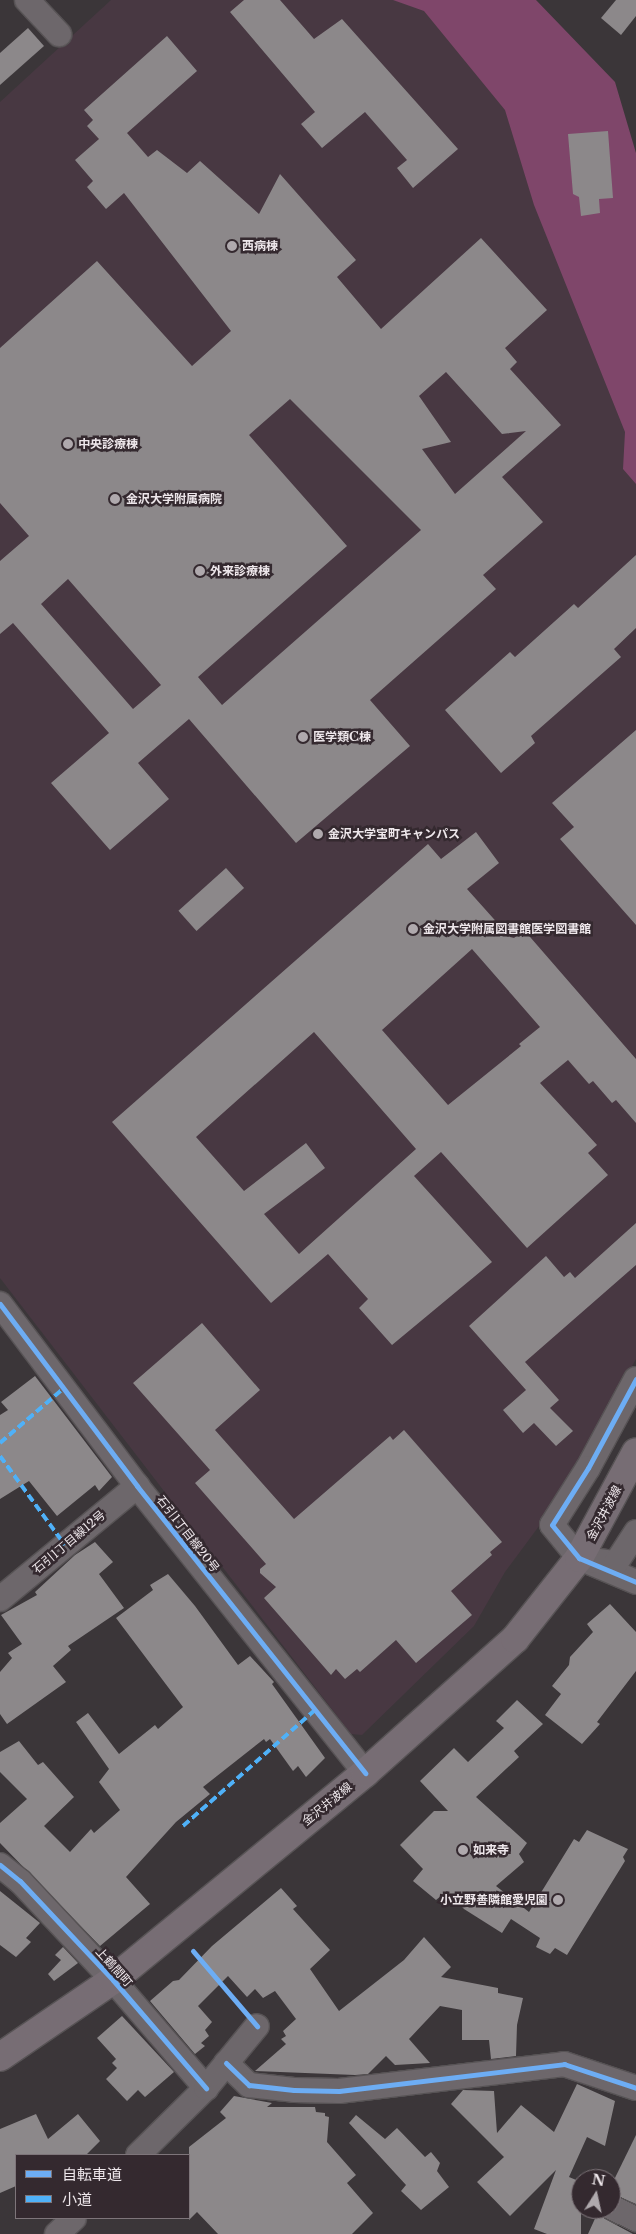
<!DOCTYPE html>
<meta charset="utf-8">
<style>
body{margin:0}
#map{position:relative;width:636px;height:2234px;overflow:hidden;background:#3b3639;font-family:"Libre Baskerville","Noto Sans JP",serif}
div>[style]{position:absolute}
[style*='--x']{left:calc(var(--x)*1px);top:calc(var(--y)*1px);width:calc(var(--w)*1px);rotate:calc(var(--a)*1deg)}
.built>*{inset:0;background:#483842}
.forest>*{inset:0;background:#7f466a}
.building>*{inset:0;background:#8c888a;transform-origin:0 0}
.roads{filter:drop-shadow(1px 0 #575355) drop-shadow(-1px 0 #575355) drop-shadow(0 1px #575355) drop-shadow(0 -1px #575355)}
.minor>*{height:24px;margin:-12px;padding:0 12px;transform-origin:12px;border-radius:12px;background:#6d676b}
.major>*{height:28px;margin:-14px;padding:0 14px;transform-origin:14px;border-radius:14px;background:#776d74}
.quiet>*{height:4px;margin-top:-2px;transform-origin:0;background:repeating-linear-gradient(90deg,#4fb1f8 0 8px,transparent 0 12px)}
.cycleway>*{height:5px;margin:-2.5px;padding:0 2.5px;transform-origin:2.5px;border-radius:2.5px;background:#6dadf4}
.dots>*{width:14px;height:14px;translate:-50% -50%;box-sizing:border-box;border:2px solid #34292f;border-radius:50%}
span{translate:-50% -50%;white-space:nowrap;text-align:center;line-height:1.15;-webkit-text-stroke:5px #34292f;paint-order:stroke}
.poi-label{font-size:12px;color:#eee7eb;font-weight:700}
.left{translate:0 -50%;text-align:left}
.right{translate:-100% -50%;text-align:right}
.street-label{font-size:12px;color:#eee7eb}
.legend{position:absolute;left:15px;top:2154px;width:175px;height:65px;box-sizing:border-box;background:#34292f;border:1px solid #7e757a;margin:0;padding:6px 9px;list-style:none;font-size:15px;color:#eee7eb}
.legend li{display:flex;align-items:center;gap:10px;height:25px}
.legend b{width:25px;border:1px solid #7e757a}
.north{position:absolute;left:571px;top:2169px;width:50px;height:50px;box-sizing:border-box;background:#34292f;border:1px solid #7e757a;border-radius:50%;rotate:10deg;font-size:14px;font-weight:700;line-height:20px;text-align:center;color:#eee7eb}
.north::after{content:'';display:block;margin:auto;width:18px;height:22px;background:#afa9ad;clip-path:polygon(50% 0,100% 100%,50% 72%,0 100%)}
</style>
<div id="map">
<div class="built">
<i style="clip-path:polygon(111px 0,445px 0,532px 107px,636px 390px,636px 1359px,551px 1510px,505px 1572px,474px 1626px,362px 1735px,351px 1734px,0 1278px,0 102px)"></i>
</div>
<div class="forest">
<i style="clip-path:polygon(393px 0,536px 0,615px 82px,636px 153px,636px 484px,623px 469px,625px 432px,534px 205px,505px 110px,424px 11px)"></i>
</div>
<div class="building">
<i style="clip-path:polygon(244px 0,280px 0,314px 39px,342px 19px,458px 149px,413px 188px,397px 168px,407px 160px,365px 112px,322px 148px,301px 124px,315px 112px,230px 12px)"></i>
<i style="clip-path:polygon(616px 0,636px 0,636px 16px,621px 35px,601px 18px)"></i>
<i style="clip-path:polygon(28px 28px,44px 46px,0 85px,0 53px)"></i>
<i style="clip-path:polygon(evenodd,167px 36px,197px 71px,127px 133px,148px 157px,157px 150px,187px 173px,200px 161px,259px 214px,280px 174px,356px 260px,337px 277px,381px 329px,481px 238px,547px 310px,505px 348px,517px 362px,510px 369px,561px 425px,502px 477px,543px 522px,483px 575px,496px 589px,370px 700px,410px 746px,296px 843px,189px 719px,138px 763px,169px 799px,110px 850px,51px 783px,109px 733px,13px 623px,0 634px,0 561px,29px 536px,0 503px,0 348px,97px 261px,192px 366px,231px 331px,124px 193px,106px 209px,87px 187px,93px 181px,75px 160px,99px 139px,87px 126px,93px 120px,84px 110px,167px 36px,446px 372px,502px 434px,526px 431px,455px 494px,422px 449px,451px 442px,419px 396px,446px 372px,167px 36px,290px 399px,421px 530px,222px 705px,198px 677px,347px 546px,249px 435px,290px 399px,167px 36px,68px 579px,161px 685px,133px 709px,41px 604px,68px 579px)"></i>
<i style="clip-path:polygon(608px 131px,613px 198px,599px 199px,600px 213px,581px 216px,579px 197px,573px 194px,568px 134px)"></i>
<i style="clip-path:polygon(636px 555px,636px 628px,614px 649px,621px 657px,531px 736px,535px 743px,501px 773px,445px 710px,510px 652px,515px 657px,574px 604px,578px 608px)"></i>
<i style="clip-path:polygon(636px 730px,636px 925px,560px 839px,574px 827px,552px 803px)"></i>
<i style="clip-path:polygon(evenodd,476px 832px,499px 863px,467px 889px,510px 937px,514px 938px,524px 930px,636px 1059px,636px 1123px,616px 1100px,612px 1103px,593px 1081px,589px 1084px,568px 1060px,540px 1083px,597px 1145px,588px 1153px,608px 1175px,527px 1248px,441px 1152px,414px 1176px,492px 1262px,392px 1345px,359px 1308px,368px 1299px,328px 1254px,271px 1303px,112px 1122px,428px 844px,441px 859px,476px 832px,472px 949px,540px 1027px,519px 1044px,521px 1046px,448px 1105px,382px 1030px,472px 949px,476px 832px,314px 1032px,416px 1149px,299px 1254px,264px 1214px,325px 1168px,306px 1143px,244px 1191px,196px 1137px,314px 1032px)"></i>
<i style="left:226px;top:868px;width:27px;height:64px;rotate:48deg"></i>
<i style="clip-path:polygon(636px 1223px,636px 1265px,525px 1362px,559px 1400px,550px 1408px,573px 1431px,556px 1446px,534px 1423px,523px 1433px,503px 1410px,526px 1390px,469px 1326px,546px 1256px,564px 1277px,570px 1272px,575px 1278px)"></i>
<i style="clip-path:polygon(202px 1323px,260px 1390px,215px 1430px,294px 1519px,390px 1436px,393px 1440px,404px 1430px,502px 1542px,490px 1552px,492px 1555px,451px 1591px,472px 1615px,416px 1663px,396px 1640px,360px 1672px,357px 1669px,345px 1679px,336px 1669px,331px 1675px,264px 1598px,276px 1587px,260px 1573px,260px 1569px,266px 1564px,195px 1483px,210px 1470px,133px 1383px)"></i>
<i style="clip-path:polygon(35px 1376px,112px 1477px,99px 1491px,95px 1485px,57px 1516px,29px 1481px,0 1499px,0 1415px,8px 1410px,1px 1402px)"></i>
<i style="clip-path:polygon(95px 1542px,113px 1562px,99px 1574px,124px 1608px,68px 1646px,71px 1650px,53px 1666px,66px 1682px,7px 1724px,0 1714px,0 1672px,12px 1658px,8px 1653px,22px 1644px,1px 1615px,37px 1595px,35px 1592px,75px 1555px)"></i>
<i style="clip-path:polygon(168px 1574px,195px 1606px,238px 1665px,250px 1656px,274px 1682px,272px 1684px,325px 1758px,306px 1777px,298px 1766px,293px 1771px,270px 1739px,266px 1742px,264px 1739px,203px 1787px,210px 1794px,176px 1822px,126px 1877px,150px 1904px,100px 1946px,0 1843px,0 1823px,27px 1799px,0 1772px,0 1752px,19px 1741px,38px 1765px,43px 1762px,74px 1797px,44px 1826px,70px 1852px,91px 1829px,94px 1833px,120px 1810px,99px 1782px,109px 1769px,76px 1722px,88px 1713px,119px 1754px,155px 1725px,158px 1729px,183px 1707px,116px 1618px,153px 1590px,150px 1585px)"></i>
<i style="clip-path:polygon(610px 1604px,636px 1632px,636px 1671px,597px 1722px,600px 1724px,582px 1744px,545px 1715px,561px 1694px,552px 1686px,569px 1665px,570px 1657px,593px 1632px,587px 1624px)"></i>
<i style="clip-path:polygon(517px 1700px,543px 1724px,514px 1751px,519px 1757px,476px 1797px,527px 1843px,519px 1854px,524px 1862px,496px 1886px,529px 1912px,574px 1839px,579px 1842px,587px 1830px,628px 1849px,623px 1857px,625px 1861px,567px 1955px,555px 1948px,550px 1954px,536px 1947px,540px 1938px,511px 1919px,502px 1933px,464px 1909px,447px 1891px,436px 1900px,413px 1881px,423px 1869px,400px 1845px,434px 1811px,448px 1811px,420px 1781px,454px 1748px,468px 1762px,504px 1728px,496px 1721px)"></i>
<i style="clip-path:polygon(281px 1888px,297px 1906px,293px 1909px,330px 1950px,310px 1969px,339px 2011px,404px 1960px,424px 1937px,451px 1967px,441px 1977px,498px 1988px,498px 1993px,523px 1998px,517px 2025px,516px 2056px,491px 2059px,489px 2040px,462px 2040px,462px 2010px,440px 2006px,409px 2039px,430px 2063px,395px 2065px,386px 2056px,368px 2074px,355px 2075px,255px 2071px,286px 2044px,281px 2039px,286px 2036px,283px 2031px,296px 2019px,275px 1991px,263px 1998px,255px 1989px,247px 1997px,228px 1976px,198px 2006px,212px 2022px,205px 2030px,209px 2036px,201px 2043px,205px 2046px,195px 2054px,150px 2001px,173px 1981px,179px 1980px,212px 1946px)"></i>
<i style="clip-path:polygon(0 1891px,40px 1923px,26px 1938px,31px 1942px,16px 1957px,0 1945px)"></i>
<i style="clip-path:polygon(63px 1947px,78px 1963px,54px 1981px,48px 1974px,61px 1960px,55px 1955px)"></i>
<i style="clip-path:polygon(122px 2016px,174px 2072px,145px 2097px,138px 2090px,127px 2101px,106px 2079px,117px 2068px,112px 2063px,116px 2059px,97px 2038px)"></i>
<i style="clip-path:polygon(577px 2084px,615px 2101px,605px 2146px,587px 2137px,569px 2177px,581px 2182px,581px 2234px,547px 2234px,534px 2229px,556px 2170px,510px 2216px,477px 2182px,504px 2157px,451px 2104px,463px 2090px,494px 2091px,497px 2133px,521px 2105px,554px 2132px)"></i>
<i style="clip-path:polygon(234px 2096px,272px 2103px,267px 2107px,315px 2107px,316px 2112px,325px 2113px,325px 2116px,329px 2117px,327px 2142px,356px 2175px,347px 2183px,373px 2213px,352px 2234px,218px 2234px,197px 2212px,189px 2220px,189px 2147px,226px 2118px,220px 2112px)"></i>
<i style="clip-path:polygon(36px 2114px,48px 2139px,78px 2114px,100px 2141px,86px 2155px,16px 2155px,16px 2186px,0 2193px,0 2129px)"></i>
<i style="clip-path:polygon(356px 2115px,385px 2139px,397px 2128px,425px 2157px,431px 2152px,440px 2163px,437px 2171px,449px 2187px,421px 2210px,401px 2191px,406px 2185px,349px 2123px)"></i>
<i style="clip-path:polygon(636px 2135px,636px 2204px,611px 2193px,611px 2186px)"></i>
<i style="clip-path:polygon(598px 2212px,605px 2219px,633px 2234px,588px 2234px)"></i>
</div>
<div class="roads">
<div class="minor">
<i style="--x:27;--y:0;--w:47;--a:46.7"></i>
<i style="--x:0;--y:1304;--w:228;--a:53"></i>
<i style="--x:137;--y:1486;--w:367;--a:51.5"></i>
<i style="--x:636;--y:1379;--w:101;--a:118.3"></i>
<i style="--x:588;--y:1468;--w:67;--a:122.3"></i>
<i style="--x:552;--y:1525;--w:43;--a:50.7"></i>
<i style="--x:579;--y:1558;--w:62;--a:22.8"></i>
<i style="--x:591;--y:1560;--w:25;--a:7"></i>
<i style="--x:616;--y:1563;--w:37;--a:-57"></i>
<i style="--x:0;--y:1599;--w:178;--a:-39.5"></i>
<i style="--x:0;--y:1865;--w:26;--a:39"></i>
<i style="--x:20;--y:1881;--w:136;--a:46.8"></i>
<i style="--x:113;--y:1980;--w:143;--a:49.3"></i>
<i style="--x:226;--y:2063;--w:32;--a:44"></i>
<i style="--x:249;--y:2085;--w:45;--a:6.3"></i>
<i style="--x:294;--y:2090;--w:45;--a:1.3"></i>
<i style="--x:339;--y:2091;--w:227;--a:-6.8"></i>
<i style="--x:564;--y:2064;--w:76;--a:18.4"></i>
<i style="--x:138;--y:2155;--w:95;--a:-44.6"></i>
<i style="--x:206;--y:2088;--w:80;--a:-50.6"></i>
<i style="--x:611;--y:2207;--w:28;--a:26"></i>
<i style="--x:57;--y:2234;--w:23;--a:-43"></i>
</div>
<div class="major">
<i style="--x:0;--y:2057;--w:137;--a:-34.3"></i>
<i style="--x:113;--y:1980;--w:326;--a:-39.4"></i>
<i style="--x:365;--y:1773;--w:201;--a:-41.8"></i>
<i style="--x:515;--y:1639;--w:103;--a:-51.7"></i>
<i style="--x:579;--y:1558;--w:120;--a:-61.7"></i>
</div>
</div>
<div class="quiet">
<i style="--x:0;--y:1443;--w:84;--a:-40.7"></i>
<i style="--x:0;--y:1456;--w:110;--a:53.9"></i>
<i style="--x:183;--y:1826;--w:176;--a:-41.3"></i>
</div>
<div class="cycleway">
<i style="--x:0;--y:1304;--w:228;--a:53"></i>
<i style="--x:137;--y:1486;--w:367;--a:51.5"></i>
<i style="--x:636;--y:1379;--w:101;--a:118.3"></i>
<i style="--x:588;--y:1468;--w:67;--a:122.3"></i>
<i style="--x:552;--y:1525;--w:43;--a:50.7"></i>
<i style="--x:579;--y:1558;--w:62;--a:22.8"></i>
<i style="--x:0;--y:1865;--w:26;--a:39"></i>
<i style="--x:20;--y:1881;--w:136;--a:46.8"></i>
<i style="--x:113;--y:1980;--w:143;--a:49.3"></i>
<i style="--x:193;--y:1951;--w:99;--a:49.5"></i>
<i style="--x:226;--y:2063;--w:32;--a:44"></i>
<i style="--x:249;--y:2085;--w:45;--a:6.3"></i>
<i style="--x:294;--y:2090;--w:45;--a:1.3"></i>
<i style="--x:339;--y:2091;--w:227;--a:-6.8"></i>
<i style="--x:564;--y:2064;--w:76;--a:18.4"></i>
</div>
<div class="dots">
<i style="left:232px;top:246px;background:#afa9ad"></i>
<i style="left:68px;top:444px;background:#afa9ad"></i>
<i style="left:115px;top:499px;background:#afa9ad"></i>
<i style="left:200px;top:571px;background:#afa9ad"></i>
<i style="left:303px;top:737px;background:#afa9ad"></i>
<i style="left:318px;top:834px;background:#afa9ad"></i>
<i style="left:413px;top:929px;background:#afa9ad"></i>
<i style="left:463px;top:1850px;background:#afa9ad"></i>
<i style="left:558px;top:1900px;background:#afa9ad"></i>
</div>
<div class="poi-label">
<span class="left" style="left:242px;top:246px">西病棟</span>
<span class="left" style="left:78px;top:444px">中央診療棟</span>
<span class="left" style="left:126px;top:499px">金沢大学附属病院</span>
<span class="left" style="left:210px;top:571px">外来診療棟</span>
<span class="left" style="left:313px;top:737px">医学類C棟</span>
<span class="left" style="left:328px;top:834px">金沢大学宝町キャンパス</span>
<span class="left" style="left:423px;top:929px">金沢大学附属図書館医学図書館</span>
<span class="left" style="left:473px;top:1850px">如来寺</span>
<span class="right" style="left:548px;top:1900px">小立野善隣館愛児園</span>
</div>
<div class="street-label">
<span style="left:604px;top:1513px;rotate:-62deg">金沢井波線</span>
<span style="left:188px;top:1534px;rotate:52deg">石引1丁目線20号</span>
<span style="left:69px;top:1542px;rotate:-40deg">石引1丁目線12号</span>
<span style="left:327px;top:1804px;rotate:-39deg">金沢井波線</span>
<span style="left:114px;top:1967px;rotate:48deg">上鶴間町</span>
</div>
<ul class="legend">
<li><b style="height:6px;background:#6dadf4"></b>自転車道</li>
<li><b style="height:6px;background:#4fb1f8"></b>小道</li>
</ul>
<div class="north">N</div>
</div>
